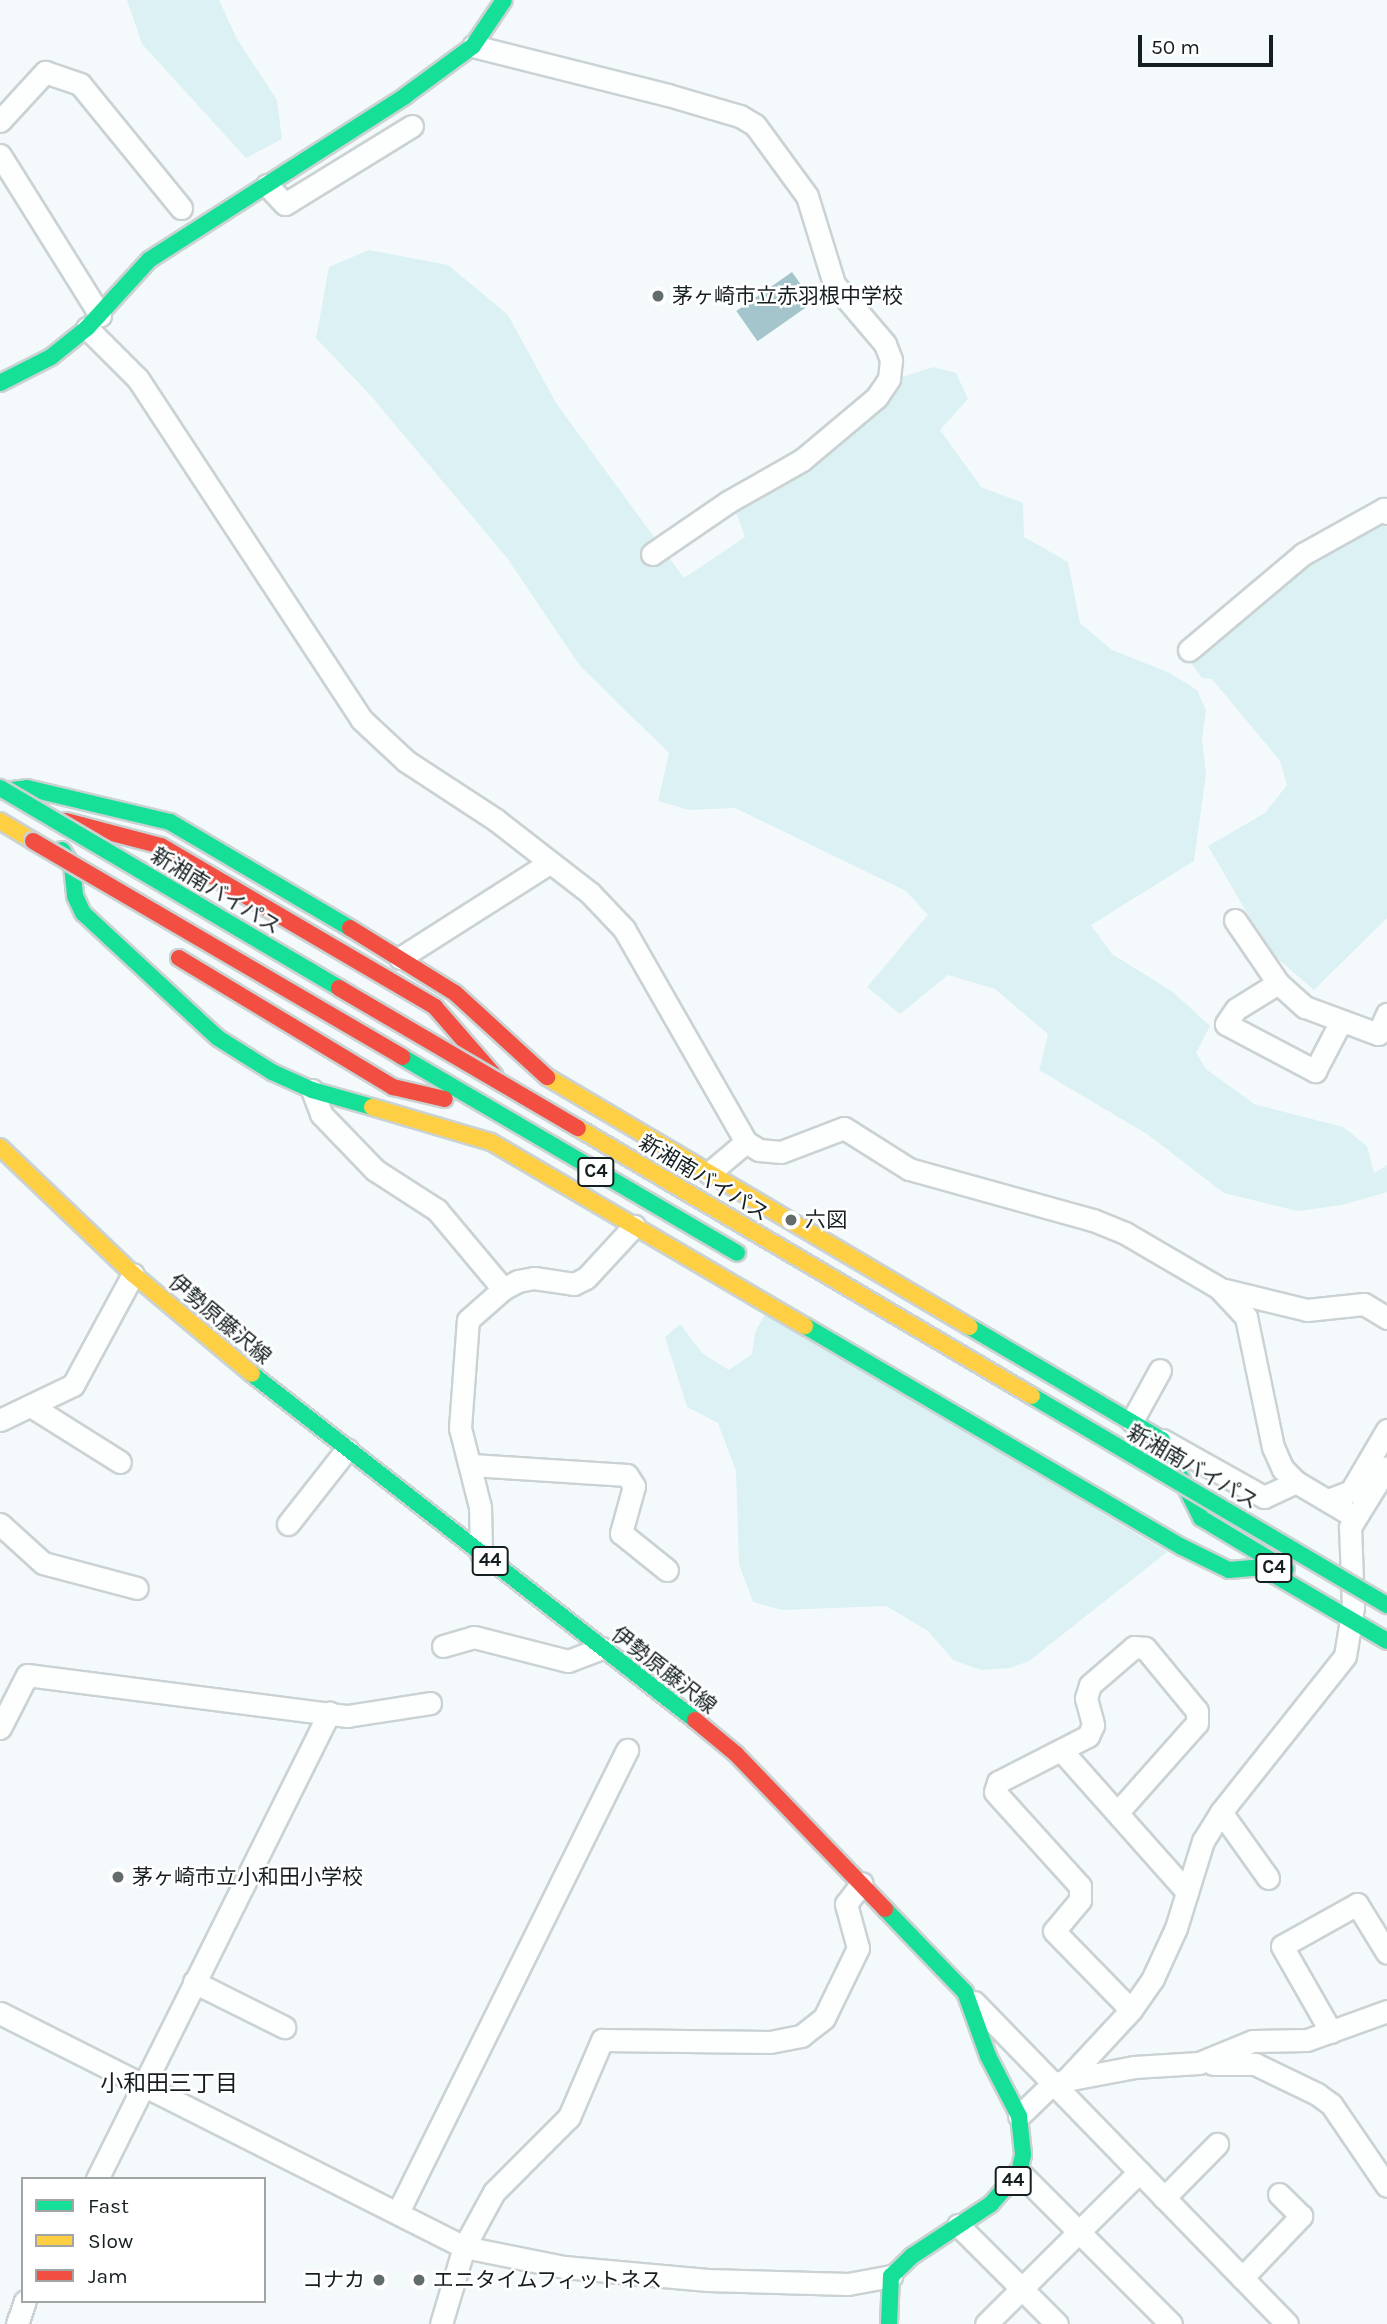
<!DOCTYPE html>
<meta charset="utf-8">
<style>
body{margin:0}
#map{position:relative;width:1387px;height:2324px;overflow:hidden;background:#f4fafb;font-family:Karla,"Noto Sans JP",sans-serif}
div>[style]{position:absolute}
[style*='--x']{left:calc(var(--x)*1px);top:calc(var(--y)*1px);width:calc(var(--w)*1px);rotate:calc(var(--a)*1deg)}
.green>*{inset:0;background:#dbf1f4}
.water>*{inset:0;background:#a4c5cb;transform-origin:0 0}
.roads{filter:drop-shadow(2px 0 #cad2d3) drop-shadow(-2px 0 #cad2d3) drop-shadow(0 2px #cad2d3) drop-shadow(0 -2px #cad2d3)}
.street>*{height:21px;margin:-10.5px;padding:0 10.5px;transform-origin:10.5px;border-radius:10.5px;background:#fdfefe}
.fast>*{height:16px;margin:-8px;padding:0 8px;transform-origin:8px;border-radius:8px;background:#16e098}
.slow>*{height:16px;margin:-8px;padding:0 8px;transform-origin:8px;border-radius:8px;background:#ffcf43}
.jam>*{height:16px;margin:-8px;padding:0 8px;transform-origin:8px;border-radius:8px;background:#f24e42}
.bridges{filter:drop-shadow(2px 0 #cad2d3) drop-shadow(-2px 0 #cad2d3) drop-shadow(0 2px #cad2d3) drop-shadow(0 -2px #cad2d3)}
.fast-bridge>*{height:16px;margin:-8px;padding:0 8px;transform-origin:8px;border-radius:8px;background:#16e098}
.slow-bridge>*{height:16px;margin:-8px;padding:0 8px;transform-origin:8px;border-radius:8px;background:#ffcf43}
.jam-bridge>*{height:16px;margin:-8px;padding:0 8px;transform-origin:8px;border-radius:8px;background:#f24e42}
.dots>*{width:19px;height:19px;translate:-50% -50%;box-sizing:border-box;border:4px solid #fff;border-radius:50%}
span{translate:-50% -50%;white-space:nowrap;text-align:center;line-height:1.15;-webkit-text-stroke:5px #fff;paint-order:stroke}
.shield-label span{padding:2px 5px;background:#fff;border:2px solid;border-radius:5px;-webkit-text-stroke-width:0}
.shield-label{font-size:19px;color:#151f21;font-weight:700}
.poi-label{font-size:21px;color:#151f21}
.left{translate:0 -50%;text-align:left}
.right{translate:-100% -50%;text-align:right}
.street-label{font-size:21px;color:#151f21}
.neighbourhood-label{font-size:23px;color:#151f21}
.legend{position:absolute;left:21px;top:2177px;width:245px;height:126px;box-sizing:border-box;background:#fff;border:2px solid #a1a5a6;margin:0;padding:9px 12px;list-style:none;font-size:21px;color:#151f21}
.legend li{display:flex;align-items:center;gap:14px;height:35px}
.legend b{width:35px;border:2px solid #a1a5a6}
.scale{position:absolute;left:1138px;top:35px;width:135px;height:32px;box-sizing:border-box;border:4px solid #151f21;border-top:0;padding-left:9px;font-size:21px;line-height:24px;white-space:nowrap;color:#151f21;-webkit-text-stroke:5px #fff;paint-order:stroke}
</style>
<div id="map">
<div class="green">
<i style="clip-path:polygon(127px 0,219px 0,237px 39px,277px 100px,282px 139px,246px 158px,142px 44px)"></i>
<i style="clip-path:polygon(369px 250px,448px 265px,508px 315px,556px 403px,684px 578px,745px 537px,729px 493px,902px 377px,933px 367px,956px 373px,968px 399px,940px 430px,981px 487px,1023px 503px,1024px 537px,1068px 562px,1080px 623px,1112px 650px,1170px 673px,1197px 690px,1206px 710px,1202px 739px,1206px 774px,1194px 861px,1091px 925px,1112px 954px,1173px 992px,1210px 1026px,1196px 1053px,1206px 1069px,1254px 1104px,1343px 1127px,1367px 1146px,1374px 1173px,1387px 1165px,1387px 1192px,1342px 1205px,1298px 1211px,1224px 1193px,1147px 1134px,1039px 1070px,1048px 1034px,995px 989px,948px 975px,900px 1014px,867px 987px,928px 915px,906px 891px,735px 808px,689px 810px,658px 801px,669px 753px,580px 666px,507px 558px,371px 396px,316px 338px,329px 267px)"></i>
<i style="clip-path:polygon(1378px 522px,1387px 527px,1387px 918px,1314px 990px,1270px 952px,1208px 846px,1265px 813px,1287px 785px,1280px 761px,1212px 679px,1202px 678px,1188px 659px,1310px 557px)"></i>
<i style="clip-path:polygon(766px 1313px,1167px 1552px,1029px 1661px,1010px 1668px,981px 1670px,953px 1660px,928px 1631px,886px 1606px,782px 1610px,753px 1602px,739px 1564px,736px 1471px,718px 1423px,687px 1407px,665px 1337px,680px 1324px,702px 1353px,729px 1370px,752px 1354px,755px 1332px)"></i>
</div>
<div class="water">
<i style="left:792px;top:272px;width:37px;height:68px;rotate:55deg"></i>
</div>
<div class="roads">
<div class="street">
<i style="--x:473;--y:46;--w:201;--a:14.1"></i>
<i style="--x:668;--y:95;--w:75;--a:16.3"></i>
<i style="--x:740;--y:116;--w:17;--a:31"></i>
<i style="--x:755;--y:125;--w:88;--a:53.8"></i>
<i style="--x:807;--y:196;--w:92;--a:72.9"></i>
<i style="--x:834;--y:284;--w:79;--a:49.6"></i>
<i style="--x:885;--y:344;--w:17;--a:69"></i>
<i style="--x:891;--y:360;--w:19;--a:96"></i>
<i style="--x:889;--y:379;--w:22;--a:124"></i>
<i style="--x:877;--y:397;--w:98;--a:140"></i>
<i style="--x:802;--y:460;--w:85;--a:150.4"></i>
<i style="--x:728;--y:502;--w:92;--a:145.6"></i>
<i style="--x:0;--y:121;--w:67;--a:-47.4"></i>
<i style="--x:45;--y:72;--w:37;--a:19"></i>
<i style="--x:80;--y:84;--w:160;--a:50.8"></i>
<i style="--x:0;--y:155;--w:189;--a:58"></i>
<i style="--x:267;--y:185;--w:26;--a:47"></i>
<i style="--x:285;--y:204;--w:149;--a:-31.6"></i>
<i style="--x:87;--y:328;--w:72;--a:45"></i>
<i style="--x:138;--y:379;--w:407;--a:56.7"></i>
<i style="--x:361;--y:719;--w:62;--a:43"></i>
<i style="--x:406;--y:761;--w:108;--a:33.2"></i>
<i style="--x:496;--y:820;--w:119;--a:37.8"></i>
<i style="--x:590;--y:893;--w:50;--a:46.6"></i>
<i style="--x:624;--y:929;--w:245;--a:60.2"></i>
<i style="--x:746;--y:1142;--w:15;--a:32"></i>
<i style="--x:759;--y:1150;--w:22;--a:5"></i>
<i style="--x:781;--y:1152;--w:67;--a:-20.9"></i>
<i style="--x:844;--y:1128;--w:77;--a:32.2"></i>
<i style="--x:909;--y:1169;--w:191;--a:15.5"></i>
<i style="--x:1093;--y:1220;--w:35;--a:22"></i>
<i style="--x:1125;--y:1233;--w:109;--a:30.3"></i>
<i style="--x:1219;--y:1288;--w:40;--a:47"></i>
<i style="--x:1246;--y:1317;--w:133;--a:78.3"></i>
<i style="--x:1273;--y:1447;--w:24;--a:66"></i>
<i style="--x:1283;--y:1469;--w:18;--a:45"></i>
<i style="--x:1296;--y:1482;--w:69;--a:30.7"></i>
<i style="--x:1189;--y:650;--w:149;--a:-40.1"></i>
<i style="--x:1303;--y:554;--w:93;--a:-29.1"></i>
<i style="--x:1384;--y:509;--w:5;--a:53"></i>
<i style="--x:1235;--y:920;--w:76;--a:55.7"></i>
<i style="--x:1278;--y:983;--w:36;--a:42"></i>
<i style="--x:1305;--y:1007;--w:78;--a:20.3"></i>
<i style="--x:1378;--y:1034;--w:22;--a:-66"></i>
<i style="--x:400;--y:958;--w:177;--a:-32.5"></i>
<i style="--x:1278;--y:983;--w:49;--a:148.2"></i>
<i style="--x:1236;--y:1009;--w:18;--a:124"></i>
<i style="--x:1226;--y:1024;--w:101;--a:27.8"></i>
<i style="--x:1315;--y:1071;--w:56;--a:-62.5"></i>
<i style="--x:312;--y:1090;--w:26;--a:69"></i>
<i style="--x:321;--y:1114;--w:78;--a:46"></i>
<i style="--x:375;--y:1170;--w:74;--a:32.8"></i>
<i style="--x:437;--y:1210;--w:103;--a:50.1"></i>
<i style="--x:709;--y:1173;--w:48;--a:-40"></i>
<i style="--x:1225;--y:1290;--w:84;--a:13.7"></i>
<i style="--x:1307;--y:1310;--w:57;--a:-6"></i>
<i style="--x:1364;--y:1304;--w:27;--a:31"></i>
<i style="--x:31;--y:1406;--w:105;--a:32.2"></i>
<i style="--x:0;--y:1420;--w:81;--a:-25.6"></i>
<i style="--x:73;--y:1385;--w:126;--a:-61.6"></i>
<i style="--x:1132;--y:1421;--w:58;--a:-61.2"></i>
<i style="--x:1162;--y:1440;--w:117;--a:29.2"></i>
<i style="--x:1264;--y:1497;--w:35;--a:-25"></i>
<i style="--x:472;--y:1465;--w:155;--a:3.7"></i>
<i style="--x:627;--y:1475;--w:13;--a:58"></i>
<i style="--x:634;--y:1486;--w:49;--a:105.5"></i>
<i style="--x:621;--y:1533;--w:59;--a:38.8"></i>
<i style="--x:1328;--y:1500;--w:25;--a:-21"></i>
<i style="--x:1351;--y:1491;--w:71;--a:-59.5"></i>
<i style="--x:0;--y:1524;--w:58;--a:42.2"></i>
<i style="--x:43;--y:1563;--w:97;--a:14.9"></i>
<i style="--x:288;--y:1524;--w:95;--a:-51.8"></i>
<i style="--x:481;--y:1553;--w:46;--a:-91.2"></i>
<i style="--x:480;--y:1507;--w:81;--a:-104.2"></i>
<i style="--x:460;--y:1428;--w:108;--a:-85.8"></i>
<i style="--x:468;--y:1320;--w:47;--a:-41.5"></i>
<i style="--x:503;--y:1289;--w:17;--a:-28"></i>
<i style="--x:518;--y:1281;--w:16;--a:-11"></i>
<i style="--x:534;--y:1278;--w:40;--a:8.5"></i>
<i style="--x:574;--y:1284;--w:13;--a:-27"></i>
<i style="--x:586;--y:1278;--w:71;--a:-47.3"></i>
<i style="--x:443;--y:1646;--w:32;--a:-16"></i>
<i style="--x:474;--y:1637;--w:97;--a:14.3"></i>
<i style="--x:568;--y:1661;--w:36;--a:-21"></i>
<i style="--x:0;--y:1728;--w:59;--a:-63"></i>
<i style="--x:27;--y:1675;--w:323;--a:7.3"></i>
<i style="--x:347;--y:1716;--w:84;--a:-8.9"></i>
<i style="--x:1061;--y:1750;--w:190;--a:48.4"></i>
<i style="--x:1221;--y:1812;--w:81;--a:54.5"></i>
<i style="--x:1117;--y:1813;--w:120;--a:-48.4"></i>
<i style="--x:1197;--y:1723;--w:12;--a:-90"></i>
<i style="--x:1197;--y:1711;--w:82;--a:-129.5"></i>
<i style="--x:1145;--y:1648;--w:11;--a:-175"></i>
<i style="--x:1134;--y:1647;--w:58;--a:139.2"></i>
<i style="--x:1090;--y:1685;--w:14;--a:107"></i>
<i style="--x:1086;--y:1698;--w:28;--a:75"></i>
<i style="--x:1093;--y:1725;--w:12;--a:114"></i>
<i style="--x:1088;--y:1736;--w:101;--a:152.9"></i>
<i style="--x:998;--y:1782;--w:10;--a:107"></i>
<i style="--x:995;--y:1792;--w:127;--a:47.9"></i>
<i style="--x:1080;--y:1886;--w:14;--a:90"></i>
<i style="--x:1080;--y:1900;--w:40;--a:130"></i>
<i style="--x:1054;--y:1931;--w:110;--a:45.7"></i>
<i style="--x:194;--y:1982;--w:101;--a:26.6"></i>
<i style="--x:974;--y:2002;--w:449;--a:45.8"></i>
<i style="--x:0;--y:2013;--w:520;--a:26.76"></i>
<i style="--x:464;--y:2247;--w:102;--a:11.3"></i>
<i style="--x:564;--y:2267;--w:144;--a:5.2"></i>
<i style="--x:707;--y:2280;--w:141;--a:1.6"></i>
<i style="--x:848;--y:2284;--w:44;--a:-10.5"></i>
<i style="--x:1331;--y:2032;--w:99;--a:-119.7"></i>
<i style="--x:1282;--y:1946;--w:86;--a:-29.2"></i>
<i style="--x:1357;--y:1904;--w:57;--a:58.5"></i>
<i style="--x:1213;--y:2064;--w:42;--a:0"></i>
<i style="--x:1255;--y:2064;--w:69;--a:25.8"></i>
<i style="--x:1317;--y:2094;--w:17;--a:36"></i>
<i style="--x:1331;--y:2104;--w:99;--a:55.7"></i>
<i style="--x:1066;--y:2080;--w:96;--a:-47.1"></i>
<i style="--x:1131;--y:2010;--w:39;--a:-55"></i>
<i style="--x:1153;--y:1978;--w:55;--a:-65.3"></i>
<i style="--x:1176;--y:1928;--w:91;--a:-72.8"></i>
<i style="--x:1203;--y:1841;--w:34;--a:-58"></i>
<i style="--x:1221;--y:1812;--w:199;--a:-51.5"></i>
<i style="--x:1345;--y:1656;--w:50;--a:-80.7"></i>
<i style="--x:1353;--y:1607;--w:80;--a:-92.1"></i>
<i style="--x:1350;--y:1527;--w:70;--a:-58.3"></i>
<i style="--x:1019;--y:2116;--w:45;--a:-44.1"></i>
<i style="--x:1051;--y:2085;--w:16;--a:-18"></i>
<i style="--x:1066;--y:2080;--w:69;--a:-10.8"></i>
<i style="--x:1134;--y:2067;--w:65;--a:-3.5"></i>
<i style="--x:1199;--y:2063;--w:58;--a:-22.2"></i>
<i style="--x:1253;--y:2041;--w:54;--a:-1.1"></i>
<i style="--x:1307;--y:2040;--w:85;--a:-19.9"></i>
<i style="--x:1019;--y:2172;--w:215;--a:45"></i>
<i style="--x:97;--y:2179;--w:521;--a:-63.53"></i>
<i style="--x:1164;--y:2198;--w:76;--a:-45.5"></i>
<i style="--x:398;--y:2212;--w:516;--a:-63.63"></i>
<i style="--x:958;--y:2225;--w:140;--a:45"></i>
<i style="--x:1242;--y:2278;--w:86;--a:-46.4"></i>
<i style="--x:1301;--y:2216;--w:31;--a:-135"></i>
<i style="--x:17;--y:2324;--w:24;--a:-71"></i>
<i style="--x:441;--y:2324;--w:80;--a:-73.4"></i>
<i style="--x:464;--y:2247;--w:63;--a:-61.4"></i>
<i style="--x:494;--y:2192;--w:106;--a:-45"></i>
<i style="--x:569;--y:2117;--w:84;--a:-66.8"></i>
<i style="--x:602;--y:2040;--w:168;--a:0.7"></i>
<i style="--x:770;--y:2042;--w:32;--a:-11"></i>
<i style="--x:801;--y:2036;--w:29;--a:-38"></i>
<i style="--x:824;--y:2018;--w:78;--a:-64.1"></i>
<i style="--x:858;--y:1948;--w:46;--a:-105.3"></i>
<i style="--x:846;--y:1904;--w:26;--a:-53"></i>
<i style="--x:986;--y:2324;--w:216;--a:-44.8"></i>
</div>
<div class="fast">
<i style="--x:0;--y:383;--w:57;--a:-27"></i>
<i style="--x:51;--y:357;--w:46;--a:-38.9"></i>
<i style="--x:87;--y:328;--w:92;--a:-47.6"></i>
<i style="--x:149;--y:260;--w:304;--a:-32.6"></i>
<i style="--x:405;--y:96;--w:84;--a:-36.3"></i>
<i style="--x:473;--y:46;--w:55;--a:-56"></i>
<i style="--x:4;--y:791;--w:23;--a:-7"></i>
<i style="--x:27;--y:788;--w:147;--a:13.4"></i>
<i style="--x:170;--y:822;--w:209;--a:30.5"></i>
<i style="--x:62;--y:850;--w:19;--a:58"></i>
<i style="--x:72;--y:866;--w:30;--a:84"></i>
<i style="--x:75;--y:896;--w:19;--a:65"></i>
<i style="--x:83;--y:913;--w:184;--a:42.8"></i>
<i style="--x:218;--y:1038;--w:64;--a:32.2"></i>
<i style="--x:272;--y:1072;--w:44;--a:24.2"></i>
<i style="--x:312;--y:1090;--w:62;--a:15.8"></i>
<i style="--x:805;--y:1326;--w:437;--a:30.4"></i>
<i style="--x:1182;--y:1547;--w:52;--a:26.1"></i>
<i style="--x:1229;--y:1570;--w:32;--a:-5"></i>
<i style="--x:1261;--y:1567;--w:146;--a:30.4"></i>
<i style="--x:970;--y:1327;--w:223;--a:30.5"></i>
<i style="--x:1162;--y:1440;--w:87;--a:63.4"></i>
<i style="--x:1201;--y:1518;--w:99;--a:31"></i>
<i style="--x:252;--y:1374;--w:562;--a:37.99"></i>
<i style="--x:885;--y:1909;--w:115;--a:46.1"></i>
<i style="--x:965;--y:1992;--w:68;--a:70.2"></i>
<i style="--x:988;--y:2056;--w:68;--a:62.7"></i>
<i style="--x:1019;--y:2116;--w:39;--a:84"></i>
<i style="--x:1023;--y:2155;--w:17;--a:103"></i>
<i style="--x:1019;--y:2172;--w:43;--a:131.2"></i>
<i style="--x:991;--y:2204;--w:95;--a:146.6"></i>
<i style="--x:912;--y:2256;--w:29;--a:136"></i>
<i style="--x:891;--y:2276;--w:48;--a:92.4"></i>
</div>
<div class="slow">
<i style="--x:0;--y:821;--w:39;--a:31"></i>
<i style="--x:547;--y:1077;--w:491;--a:30.6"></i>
<i style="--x:372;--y:1107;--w:124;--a:16.4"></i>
<i style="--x:491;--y:1142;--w:364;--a:30.4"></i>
<i style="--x:0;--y:1147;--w:184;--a:43.7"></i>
<i style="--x:133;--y:1274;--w:155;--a:40"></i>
</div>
<div class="jam">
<i style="--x:66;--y:821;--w:98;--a:14.7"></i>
<i style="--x:161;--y:846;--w:318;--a:30.4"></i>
<i style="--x:435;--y:1007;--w:91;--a:49"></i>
<i style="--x:350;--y:928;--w:123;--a:31.8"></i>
<i style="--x:455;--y:993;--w:125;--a:42.4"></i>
<i style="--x:695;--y:1720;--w:53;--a:39.7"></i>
<i style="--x:736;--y:1754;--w:215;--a:46.1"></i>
</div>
</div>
<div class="bridges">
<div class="fast-bridge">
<i style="--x:0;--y:788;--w:394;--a:30.5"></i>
<i style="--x:402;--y:1057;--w:388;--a:30.3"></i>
<i style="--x:1032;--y:1396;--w:412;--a:30.5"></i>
</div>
<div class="slow-bridge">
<i style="--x:578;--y:1128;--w:527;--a:30.55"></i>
</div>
<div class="jam-bridge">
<i style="--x:33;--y:841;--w:428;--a:30.3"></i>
<i style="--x:179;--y:958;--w:250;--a:31.1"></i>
<i style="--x:393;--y:1087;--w:53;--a:13"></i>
<i style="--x:339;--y:988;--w:277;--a:30.4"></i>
</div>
</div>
<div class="dots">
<i style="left:658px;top:296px;background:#636c6d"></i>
<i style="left:791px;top:1220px;background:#636c6d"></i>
<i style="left:118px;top:1877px;background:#636c6d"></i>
<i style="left:379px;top:2280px;background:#636c6d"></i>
<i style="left:419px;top:2280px;background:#636c6d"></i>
</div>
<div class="shield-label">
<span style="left:596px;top:1172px">C4</span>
<span style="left:490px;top:1561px">44</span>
<span style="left:1274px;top:1568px">C4</span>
<span style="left:1013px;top:2181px">44</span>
</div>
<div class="poi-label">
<span class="left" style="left:672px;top:296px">茅ヶ崎市立赤羽根中学校</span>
<span class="left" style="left:805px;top:1220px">六図</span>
<span class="left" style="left:132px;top:1877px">茅ヶ崎市立小和田小学校</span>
<span class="right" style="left:365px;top:2280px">コナカ</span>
<span class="left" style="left:433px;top:2280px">エニタイムフィットネス</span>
</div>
<div class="street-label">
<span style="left:216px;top:891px;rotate:31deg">新湘南バイパス</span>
<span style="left:704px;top:1178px;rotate:31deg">新湘南バイパス</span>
<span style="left:220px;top:1319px;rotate:40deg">伊勢原藤沢線</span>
<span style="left:1193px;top:1467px;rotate:30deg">新湘南バイパス</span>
<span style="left:664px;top:1670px;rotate:38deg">伊勢原藤沢線</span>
</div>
<div class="neighbourhood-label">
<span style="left:169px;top:2084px">小和田三丁目</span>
</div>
<ul class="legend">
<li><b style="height:9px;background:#16e098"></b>Fast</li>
<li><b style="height:9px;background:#ffcf43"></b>Slow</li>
<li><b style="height:9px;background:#f24e42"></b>Jam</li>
</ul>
<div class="scale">50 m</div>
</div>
